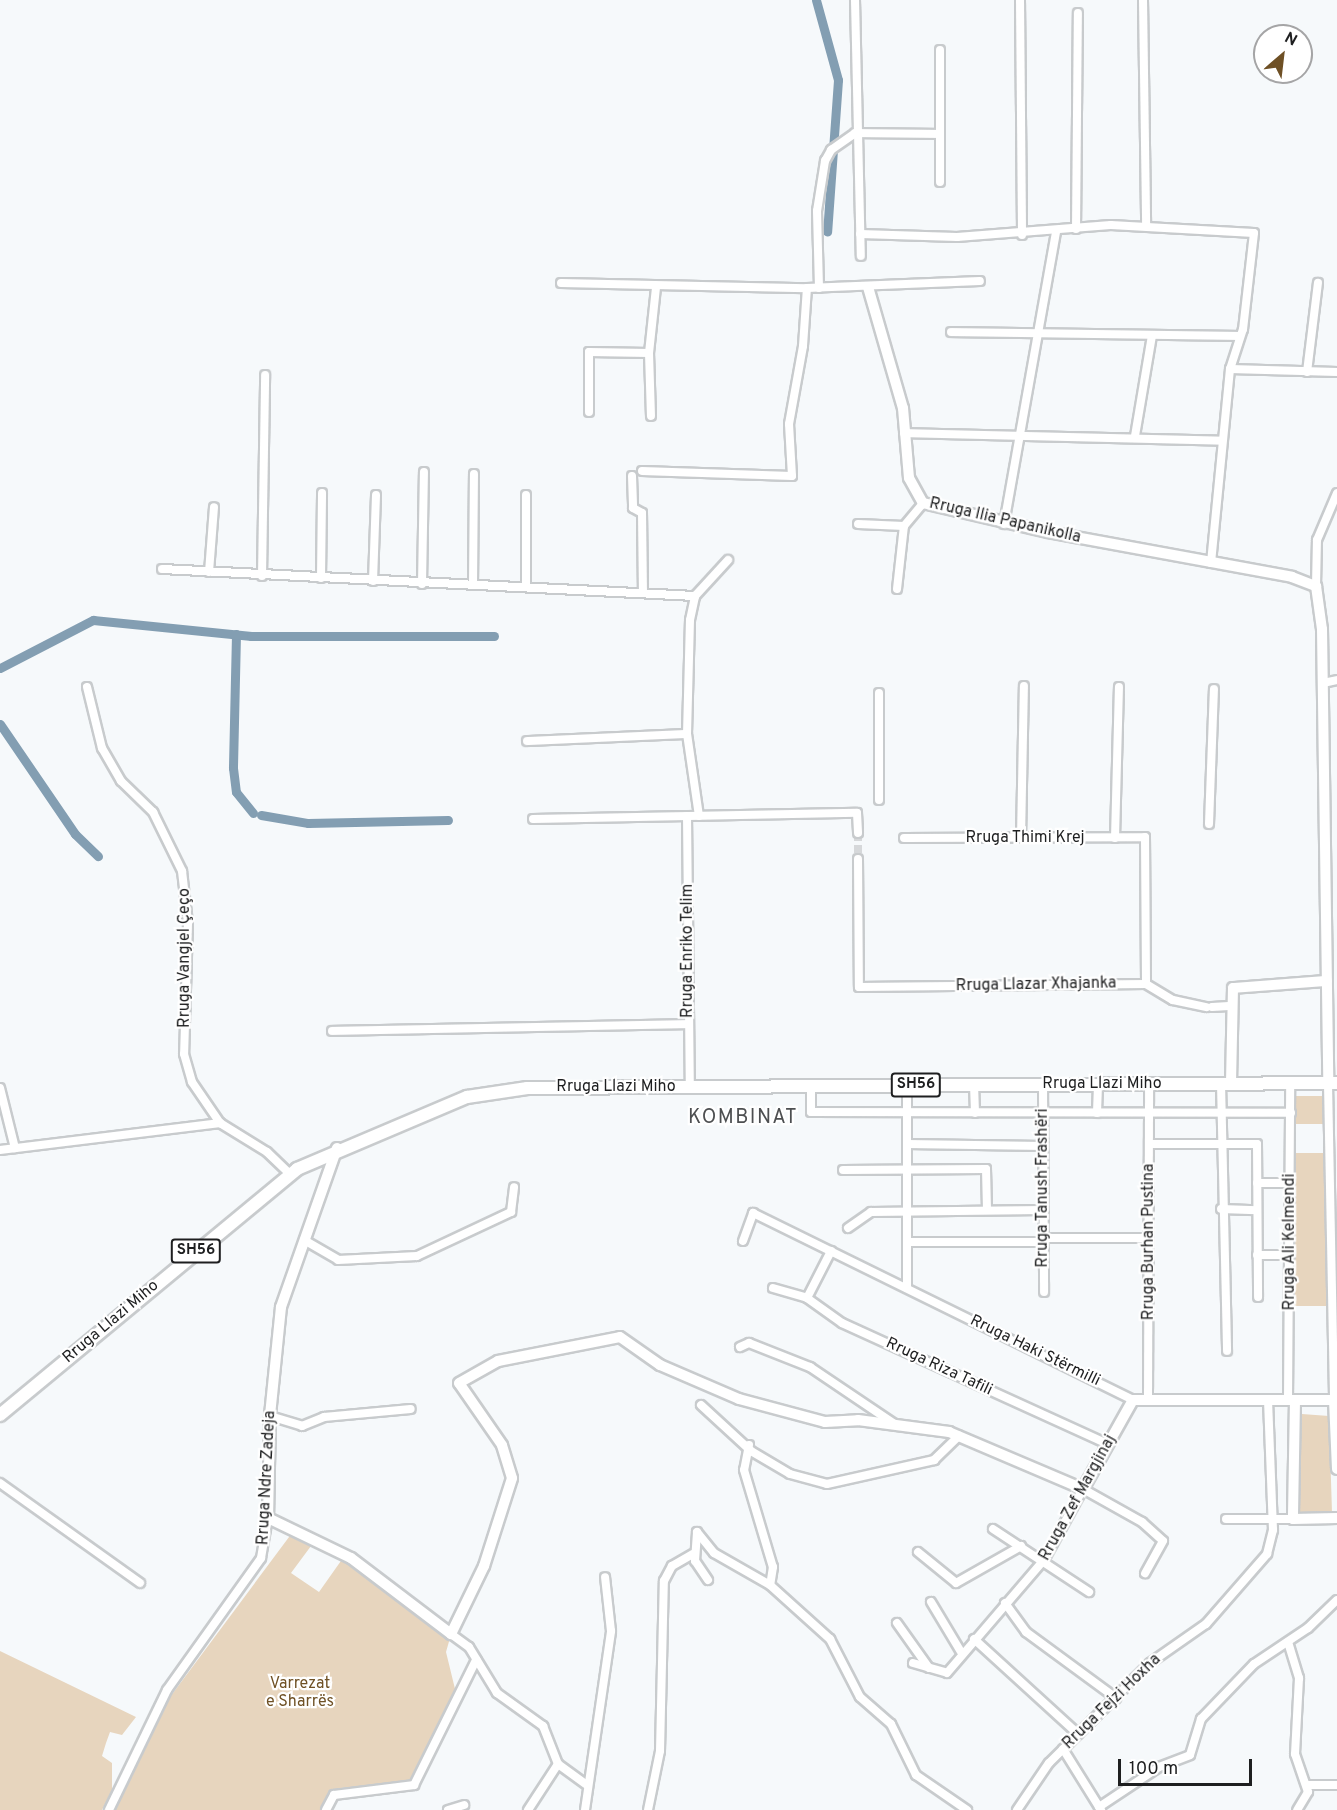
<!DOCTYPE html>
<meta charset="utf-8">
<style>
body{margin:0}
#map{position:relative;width:1337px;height:1810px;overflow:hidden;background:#f6f9fb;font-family:Overpass,sans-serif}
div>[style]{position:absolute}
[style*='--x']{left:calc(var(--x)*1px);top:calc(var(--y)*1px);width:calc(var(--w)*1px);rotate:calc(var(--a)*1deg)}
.green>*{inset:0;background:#e7d5be;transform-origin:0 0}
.canal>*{height:9px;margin:-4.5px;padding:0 4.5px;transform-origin:4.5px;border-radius:4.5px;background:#839eb2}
.minor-tunnel>*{height:8px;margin-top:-4px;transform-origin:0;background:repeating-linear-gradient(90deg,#d6d8da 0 8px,transparent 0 12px)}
.roads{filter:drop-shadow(2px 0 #c8cbcd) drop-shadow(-2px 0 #c8cbcd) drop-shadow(0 2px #c8cbcd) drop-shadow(0 -2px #c8cbcd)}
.minor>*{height:8px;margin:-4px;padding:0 4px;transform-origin:4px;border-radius:4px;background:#fff}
.tertiary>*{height:10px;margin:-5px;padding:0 5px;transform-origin:5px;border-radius:5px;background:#fff}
.primary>*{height:12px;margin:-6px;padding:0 6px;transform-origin:6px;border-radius:6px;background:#fff}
span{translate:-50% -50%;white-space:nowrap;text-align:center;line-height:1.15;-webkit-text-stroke:4.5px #fff;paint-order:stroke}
.shield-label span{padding:2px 4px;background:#fff;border:2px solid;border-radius:4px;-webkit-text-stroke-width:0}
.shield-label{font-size:15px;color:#1e1f20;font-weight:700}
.street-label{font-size:16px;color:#1e1f20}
.park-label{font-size:16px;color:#6f5125}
.quarter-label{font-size:20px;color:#4d4f51;letter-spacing:1.5px}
.north{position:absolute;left:1253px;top:24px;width:60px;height:60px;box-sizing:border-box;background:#fff;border:2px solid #a5a5a6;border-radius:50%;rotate:28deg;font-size:16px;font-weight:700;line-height:24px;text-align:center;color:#1e1f20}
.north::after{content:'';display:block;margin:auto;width:21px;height:27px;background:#6e5025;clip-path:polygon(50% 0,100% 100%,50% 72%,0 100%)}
.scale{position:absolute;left:1118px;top:1759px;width:134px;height:27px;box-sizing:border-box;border:3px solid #1e1f20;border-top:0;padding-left:8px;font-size:18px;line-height:21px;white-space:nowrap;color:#1e1f20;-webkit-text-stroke:4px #fff;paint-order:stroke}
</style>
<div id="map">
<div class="green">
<i style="left:1290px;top:1096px;width:38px;height:28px"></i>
<i style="left:1295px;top:1153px;width:31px;height:153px"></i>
<i style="clip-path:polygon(1302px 1414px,1329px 1416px,1332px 1513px,1297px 1513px)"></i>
<i style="clip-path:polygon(292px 1533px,311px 1546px,291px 1573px,319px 1592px,343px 1558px,450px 1638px,446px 1652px,456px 1693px,411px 1783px,341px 1788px,327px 1796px,321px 1810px,114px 1810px,170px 1697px)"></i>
<i style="clip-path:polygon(0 1651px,136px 1717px,122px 1735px,110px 1732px,106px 1743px,102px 1756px,112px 1763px,112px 1790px,102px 1810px,0 1810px)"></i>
</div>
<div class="canal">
<i style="--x:816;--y:0;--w:83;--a:74.6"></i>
<i style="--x:838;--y:80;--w:152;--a:94.1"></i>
<i style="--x:236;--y:634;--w:134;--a:91.3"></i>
<i style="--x:233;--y:768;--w:24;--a:83"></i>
<i style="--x:236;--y:792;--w:27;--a:51"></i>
<i style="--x:0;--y:668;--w:105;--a:-27.3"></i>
<i style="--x:93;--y:620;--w:159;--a:5.8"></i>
<i style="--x:251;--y:636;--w:243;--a:0"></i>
<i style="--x:0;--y:724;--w:133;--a:55.7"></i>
<i style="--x:75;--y:834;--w:32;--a:44"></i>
<i style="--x:261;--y:815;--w:48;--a:9.7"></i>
<i style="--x:308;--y:823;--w:140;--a:-1.2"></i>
</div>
<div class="minor-tunnel">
<i style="--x:858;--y:833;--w:26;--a:90"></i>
</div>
<div class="roads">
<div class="minor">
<i style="--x:855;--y:0;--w:256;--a:88.7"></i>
<i style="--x:1020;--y:0;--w:235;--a:89.5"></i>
<i style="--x:1143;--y:0;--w:225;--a:89.2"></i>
<i style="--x:940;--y:50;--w:132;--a:90"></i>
<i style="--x:855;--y:133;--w:85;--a:0.7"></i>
<i style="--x:1076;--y:229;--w:216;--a:-89.5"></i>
<i style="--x:860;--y:234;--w:97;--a:1.8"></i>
<i style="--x:957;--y:237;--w:154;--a:-4.5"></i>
<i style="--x:1111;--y:225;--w:143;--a:3.2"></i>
<i style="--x:1254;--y:233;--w:97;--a:96.5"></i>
<i style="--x:1243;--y:329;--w:42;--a:108"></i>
<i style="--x:1230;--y:369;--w:195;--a:95.6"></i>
<i style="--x:561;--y:283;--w:246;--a:1.2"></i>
<i style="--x:807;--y:288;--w:173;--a:-2.3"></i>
<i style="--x:819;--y:288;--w:77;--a:-91.5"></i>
<i style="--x:817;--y:211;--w:51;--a:-80.9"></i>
<i style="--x:825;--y:161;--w:13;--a:-61"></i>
<i style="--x:831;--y:150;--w:29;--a:-35"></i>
<i style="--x:951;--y:332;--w:287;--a:0.8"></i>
<i style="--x:649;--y:353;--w:63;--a:88.2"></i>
<i style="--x:1230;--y:369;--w:107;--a:1.6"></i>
<i style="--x:1307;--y:372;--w:90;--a:-83"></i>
<i style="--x:589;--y:412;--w:60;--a:-90"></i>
<i style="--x:589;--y:352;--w:60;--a:1"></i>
<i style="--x:649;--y:353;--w:66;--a:-83.9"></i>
<i style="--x:904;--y:433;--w:317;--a:1.4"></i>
<i style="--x:1135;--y:436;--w:102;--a:-80.4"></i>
<i style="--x:642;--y:471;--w:150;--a:1.9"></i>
<i style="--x:792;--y:476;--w:52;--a:-93.3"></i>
<i style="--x:789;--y:424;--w:79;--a:-79.8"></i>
<i style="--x:803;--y:346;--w:58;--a:-86.1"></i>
<i style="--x:632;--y:476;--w:32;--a:88"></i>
<i style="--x:633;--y:508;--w:10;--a:29"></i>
<i style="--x:642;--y:513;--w:79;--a:89.3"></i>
<i style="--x:526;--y:495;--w:92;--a:90"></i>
<i style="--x:858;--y:524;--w:46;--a:2.5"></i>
<i style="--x:1004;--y:524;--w:298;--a:-79.9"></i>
<i style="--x:162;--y:569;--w:534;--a:2.9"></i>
<i style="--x:209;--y:572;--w:65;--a:-85.6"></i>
<i style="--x:262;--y:576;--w:201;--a:-89.1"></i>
<i style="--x:321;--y:578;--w:85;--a:-89.3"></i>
<i style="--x:373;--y:581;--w:86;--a:-88"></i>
<i style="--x:422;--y:584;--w:112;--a:-89"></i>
<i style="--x:473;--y:585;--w:111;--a:-89.5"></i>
<i style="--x:1316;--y:586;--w:46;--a:-88.8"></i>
<i style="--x:1317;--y:540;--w:51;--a:-66.9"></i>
<i style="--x:897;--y:589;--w:63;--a:-83.7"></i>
<i style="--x:904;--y:526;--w:30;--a:-50"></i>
<i style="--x:1323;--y:683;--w:14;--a:-12"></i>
<i style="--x:87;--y:687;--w:63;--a:76.2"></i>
<i style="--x:102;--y:748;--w:38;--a:60"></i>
<i style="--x:121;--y:781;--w:45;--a:44.1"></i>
<i style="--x:153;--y:812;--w:66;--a:63.8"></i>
<i style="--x:182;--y:871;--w:52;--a:83.4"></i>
<i style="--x:188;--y:923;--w:131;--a:91.7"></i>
<i style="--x:184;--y:1054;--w:29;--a:74"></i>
<i style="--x:192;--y:1082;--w:50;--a:55.7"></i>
<i style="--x:220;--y:1123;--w:55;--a:31.7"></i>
<i style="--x:267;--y:1152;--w:32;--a:44"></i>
<i style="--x:879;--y:693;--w:107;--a:90"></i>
<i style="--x:527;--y:741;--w:160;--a:-2.5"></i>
<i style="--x:687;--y:816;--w:270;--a:89.4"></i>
<i style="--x:699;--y:816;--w:83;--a:-98.3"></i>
<i style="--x:687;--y:734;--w:114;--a:-88.5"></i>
<i style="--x:690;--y:620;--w:25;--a:-78"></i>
<i style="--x:695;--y:596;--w:49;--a:-47.5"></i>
<i style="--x:533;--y:819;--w:324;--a:-1.1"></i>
<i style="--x:857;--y:813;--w:20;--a:87"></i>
<i style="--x:1209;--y:824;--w:135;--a:-87.9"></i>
<i style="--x:904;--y:838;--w:241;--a:-0.2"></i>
<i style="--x:1145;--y:837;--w:147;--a:89.6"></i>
<i style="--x:1021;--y:838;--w:152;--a:-88.9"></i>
<i style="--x:1115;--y:838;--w:151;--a:-88.5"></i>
<i style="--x:858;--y:859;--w:128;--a:89.6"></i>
<i style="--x:859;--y:987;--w:287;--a:-0.6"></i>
<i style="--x:1146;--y:984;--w:31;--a:31"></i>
<i style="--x:1173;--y:1000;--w:34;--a:12"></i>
<i style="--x:1212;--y:1007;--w:17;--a:-3"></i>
<i style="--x:332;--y:1031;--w:357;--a:-1.1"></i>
<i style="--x:1221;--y:1083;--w:268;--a:88.7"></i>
<i style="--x:1328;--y:1083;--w:317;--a:88.9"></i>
<i style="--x:974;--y:1084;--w:29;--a:88"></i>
<i style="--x:1043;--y:1084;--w:208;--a:89.7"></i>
<i style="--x:811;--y:1085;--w:27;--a:90"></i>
<i style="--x:811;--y:1112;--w:480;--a:0.1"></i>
<i style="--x:0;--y:1088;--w:62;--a:76"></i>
<i style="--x:1097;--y:1113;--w:29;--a:-88"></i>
<i style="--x:907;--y:1144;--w:136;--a:0.8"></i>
<i style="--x:1149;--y:1144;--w:108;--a:0"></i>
<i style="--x:1257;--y:1144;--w:153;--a:89.6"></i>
<i style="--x:0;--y:1150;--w:222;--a:-7"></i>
<i style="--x:843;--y:1170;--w:143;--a:-0.4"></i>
<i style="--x:986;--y:1169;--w:41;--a:88.6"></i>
<i style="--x:1257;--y:1183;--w:33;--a:0"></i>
<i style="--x:1221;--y:1209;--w:36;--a:2"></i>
<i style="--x:848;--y:1228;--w:28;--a:-35"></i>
<i style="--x:871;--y:1212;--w:172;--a:-0.7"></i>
<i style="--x:1043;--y:1238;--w:106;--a:0"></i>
<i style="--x:304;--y:1240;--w:39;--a:30"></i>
<i style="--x:338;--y:1260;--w:79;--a:-2.9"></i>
<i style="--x:417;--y:1256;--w:104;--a:-25.1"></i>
<i style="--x:511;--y:1212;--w:25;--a:-83"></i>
<i style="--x:743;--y:1241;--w:30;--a:-70"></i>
<i style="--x:753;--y:1213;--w:424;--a:26.2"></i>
<i style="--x:907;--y:1242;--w:136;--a:0"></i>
<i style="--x:1257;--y:1255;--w:33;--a:0"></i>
<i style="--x:773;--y:1288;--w:35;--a:16"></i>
<i style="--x:807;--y:1298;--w:43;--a:35.5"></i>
<i style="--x:842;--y:1323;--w:291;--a:24.5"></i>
<i style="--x:907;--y:1288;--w:203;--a:-90"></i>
<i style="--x:807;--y:1298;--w:53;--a:-62.9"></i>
<i style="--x:740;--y:1347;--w:10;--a:-24"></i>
<i style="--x:749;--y:1343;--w:66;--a:21.5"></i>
<i style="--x:810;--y:1367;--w:104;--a:34"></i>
<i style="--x:1148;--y:1400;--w:316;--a:-89.8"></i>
<i style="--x:1288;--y:1400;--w:317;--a:-89.6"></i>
<i style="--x:701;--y:1405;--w:68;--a:42.6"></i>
<i style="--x:751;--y:1451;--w:45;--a:30.5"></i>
<i style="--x:790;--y:1474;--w:38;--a:15"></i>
<i style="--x:827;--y:1484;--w:110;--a:-12.6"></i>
<i style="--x:934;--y:1460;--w:35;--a:-44"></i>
<i style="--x:270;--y:1416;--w:34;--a:17"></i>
<i style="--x:302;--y:1426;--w:24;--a:-22"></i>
<i style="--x:324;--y:1417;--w:87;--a:-5.3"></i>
<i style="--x:749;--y:1445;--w:25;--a:101"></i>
<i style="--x:744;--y:1470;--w:101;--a:73.4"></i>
<i style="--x:773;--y:1567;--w:18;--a:99"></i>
<i style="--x:0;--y:1483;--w:172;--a:35.5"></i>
<i style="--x:1226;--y:1519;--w:67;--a:0"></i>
<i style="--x:993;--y:1529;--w:115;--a:33.3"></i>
<i style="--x:918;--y:1552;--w:49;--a:39.2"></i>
<i style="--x:956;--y:1583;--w:75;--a:-29.6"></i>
<i style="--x:708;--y:1580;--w:23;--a:-124"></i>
<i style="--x:695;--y:1561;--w:29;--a:-86"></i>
<i style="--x:697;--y:1532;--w:27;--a:51"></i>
<i style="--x:714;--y:1553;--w:64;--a:29.7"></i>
<i style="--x:770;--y:1585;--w:81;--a:42"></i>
<i style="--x:830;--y:1639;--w:65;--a:62.7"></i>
<i style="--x:860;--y:1697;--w:41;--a:41.1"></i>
<i style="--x:891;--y:1724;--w:57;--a:63.9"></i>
<i style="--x:916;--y:1775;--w:62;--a:34.5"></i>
<i style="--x:931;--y:1602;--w:58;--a:59"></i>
<i style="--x:1005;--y:1603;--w:36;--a:54"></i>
<i style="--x:1026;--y:1632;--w:112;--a:36.3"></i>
<i style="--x:897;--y:1623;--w:55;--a:54.6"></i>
<i style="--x:451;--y:1634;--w:22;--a:36"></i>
<i style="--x:469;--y:1647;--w:54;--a:58.7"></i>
<i style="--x:497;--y:1693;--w:57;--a:35.7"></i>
<i style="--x:543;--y:1726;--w:41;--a:68.5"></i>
<i style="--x:558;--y:1764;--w:34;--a:36"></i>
<i style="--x:974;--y:1639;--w:141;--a:42.4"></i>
<i style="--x:1288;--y:1642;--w:38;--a:73"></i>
<i style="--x:1299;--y:1678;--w:76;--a:93"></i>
<i style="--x:1295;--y:1754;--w:40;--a:71.1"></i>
<i style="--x:1308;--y:1792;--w:21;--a:121"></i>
<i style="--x:913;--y:1663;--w:35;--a:16"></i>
<i style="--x:947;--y:1673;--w:149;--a:-49.4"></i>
<i style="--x:1044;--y:1560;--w:81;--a:-61.2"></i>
<i style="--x:1083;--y:1489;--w:68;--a:29.2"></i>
<i style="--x:1142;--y:1522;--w:28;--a:42"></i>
<i style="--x:1163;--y:1541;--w:37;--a:119"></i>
<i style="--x:1063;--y:1749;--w:72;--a:58.1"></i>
<i style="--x:1307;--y:1785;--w:30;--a:0"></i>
<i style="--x:1099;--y:1807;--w:72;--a:-33.7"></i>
<i style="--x:1159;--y:1767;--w:33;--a:-21"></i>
<i style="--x:1190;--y:1755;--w:38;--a:-73"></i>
<i style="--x:1201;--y:1719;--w:76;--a:-46.1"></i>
<i style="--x:1254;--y:1664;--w:65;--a:-33.7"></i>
<i style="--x:1308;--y:1628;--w:40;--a:-44"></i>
<i style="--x:109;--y:1810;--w:133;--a:-64.2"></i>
<i style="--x:167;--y:1690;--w:162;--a:-54.5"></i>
<i style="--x:261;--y:1558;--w:41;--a:-80.1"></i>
<i style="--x:326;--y:1810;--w:17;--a:-62"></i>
<i style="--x:334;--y:1795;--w:81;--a:-7.1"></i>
<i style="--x:414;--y:1785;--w:140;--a:-63.6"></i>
<i style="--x:448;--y:1810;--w:17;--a:-17"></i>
<i style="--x:528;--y:1810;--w:55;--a:-56.9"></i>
<i style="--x:585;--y:1810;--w:181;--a:-81.7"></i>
<i style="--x:611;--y:1631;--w:54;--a:-96.3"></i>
<i style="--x:648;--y:1810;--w:60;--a:-78.5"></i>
<i style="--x:660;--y:1751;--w:170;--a:-88.7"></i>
<i style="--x:664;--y:1581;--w:17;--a:-62"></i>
<i style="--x:672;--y:1566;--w:24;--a:-30"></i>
<i style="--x:1017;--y:1810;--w:57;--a:-55.8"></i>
<i style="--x:1049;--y:1763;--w:142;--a:-44.7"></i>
<i style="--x:1150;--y:1663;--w:68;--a:-34.9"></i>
<i style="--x:1206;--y:1624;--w:93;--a:-48.9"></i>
<i style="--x:1267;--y:1554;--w:25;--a:-76"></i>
<i style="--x:1273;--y:1530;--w:130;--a:-92.2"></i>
</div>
<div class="tertiary">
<i style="--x:868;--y:287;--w:126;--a:73.9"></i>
<i style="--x:903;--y:408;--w:70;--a:85.1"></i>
<i style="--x:909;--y:478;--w:29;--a:61"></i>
<i style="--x:923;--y:503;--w:128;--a:13.1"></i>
<i style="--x:1048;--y:532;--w:248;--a:10.4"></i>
<i style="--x:1292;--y:577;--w:26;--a:21"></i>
<i style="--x:1316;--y:586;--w:43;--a:82.1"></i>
<i style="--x:1322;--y:629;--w:454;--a:89.2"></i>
<i style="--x:1231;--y:1083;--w:95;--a:-88.8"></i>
<i style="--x:1233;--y:988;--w:94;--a:-4.3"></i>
<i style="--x:337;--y:1148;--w:169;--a:109.4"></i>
<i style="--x:281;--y:1307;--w:110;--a:95.8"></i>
<i style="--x:270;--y:1416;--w:102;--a:91.1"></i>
<i style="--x:268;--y:1518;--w:92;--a:25.7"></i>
<i style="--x:351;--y:1558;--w:126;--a:37.2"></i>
<i style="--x:451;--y:1634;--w:76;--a:-64.1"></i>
<i style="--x:484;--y:1566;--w:92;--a:-72.3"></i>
<i style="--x:512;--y:1478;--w:34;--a:-107"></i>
<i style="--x:502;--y:1445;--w:75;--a:-124.7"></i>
<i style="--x:459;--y:1383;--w:45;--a:-29.4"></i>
<i style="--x:498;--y:1361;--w:124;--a:-11.1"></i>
<i style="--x:620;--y:1337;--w:49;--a:35"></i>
<i style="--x:660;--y:1365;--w:86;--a:23.3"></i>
<i style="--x:739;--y:1399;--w:89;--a:15"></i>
<i style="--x:825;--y:1422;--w:33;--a:-3"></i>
<i style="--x:858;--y:1420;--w:92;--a:7.5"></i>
<i style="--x:949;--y:1432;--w:146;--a:23"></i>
<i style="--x:1083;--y:1489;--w:102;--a:-60.7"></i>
<i style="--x:1133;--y:1400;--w:204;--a:0"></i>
<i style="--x:1295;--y:1400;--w:119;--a:91"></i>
<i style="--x:1293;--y:1519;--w:44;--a:-1.3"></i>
<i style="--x:1334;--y:1400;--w:69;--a:87.5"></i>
</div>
<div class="primary">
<i style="--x:0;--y:1415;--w:386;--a:-39.6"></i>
<i style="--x:297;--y:1169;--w:185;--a:-23"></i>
<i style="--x:467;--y:1097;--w:61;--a:-8.5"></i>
<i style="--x:527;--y:1088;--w:810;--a:-0.35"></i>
</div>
</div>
<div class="shield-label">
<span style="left:916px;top:1085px">SH56</span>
<span style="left:196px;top:1251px">SH56</span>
</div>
<div class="street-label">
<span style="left:1005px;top:521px;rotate:13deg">Rruga Ilia Papanikolla</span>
<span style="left:1025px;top:838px">Rruga Thimi Krej</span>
<span style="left:688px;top:951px;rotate:-90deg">Rruga Enriko Telim</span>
<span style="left:185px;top:958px;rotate:-90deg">Rruga Vangjel Çeço</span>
<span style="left:1036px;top:985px;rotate:-1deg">Rruga Llazar Xhajanka</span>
<span style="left:1102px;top:1084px">Rruga Llazi Miho</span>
<span style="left:616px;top:1087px">Rruga Llazi Miho</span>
<span style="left:1043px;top:1188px;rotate:-90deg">Rruga Tanush Frashëri</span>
<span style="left:1149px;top:1242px;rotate:-90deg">Rruga Burhan Pustina</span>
<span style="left:1290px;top:1242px;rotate:-90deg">Rruga Ali Kelmendi</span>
<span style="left:111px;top:1322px;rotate:-40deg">Rruga Llazi Miho</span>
<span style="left:1035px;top:1351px;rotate:26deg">Rruga Haki Stërmilli</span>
<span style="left:939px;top:1367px;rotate:25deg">Rruga Riza Tafili</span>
<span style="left:267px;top:1478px;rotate:-87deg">Rruga Ndre Zadeja</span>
<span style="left:1078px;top:1498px;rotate:-61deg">Rruga Zef Margjinaj</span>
<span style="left:1112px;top:1702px;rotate:-44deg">Rruga Fejzi Hoxha</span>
</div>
<div class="park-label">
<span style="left:300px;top:1693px">Varrezat<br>e Sharrës</span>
</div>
<div class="quarter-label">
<span style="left:743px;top:1118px">KOMBINAT</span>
</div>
<div class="north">N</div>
<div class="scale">100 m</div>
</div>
